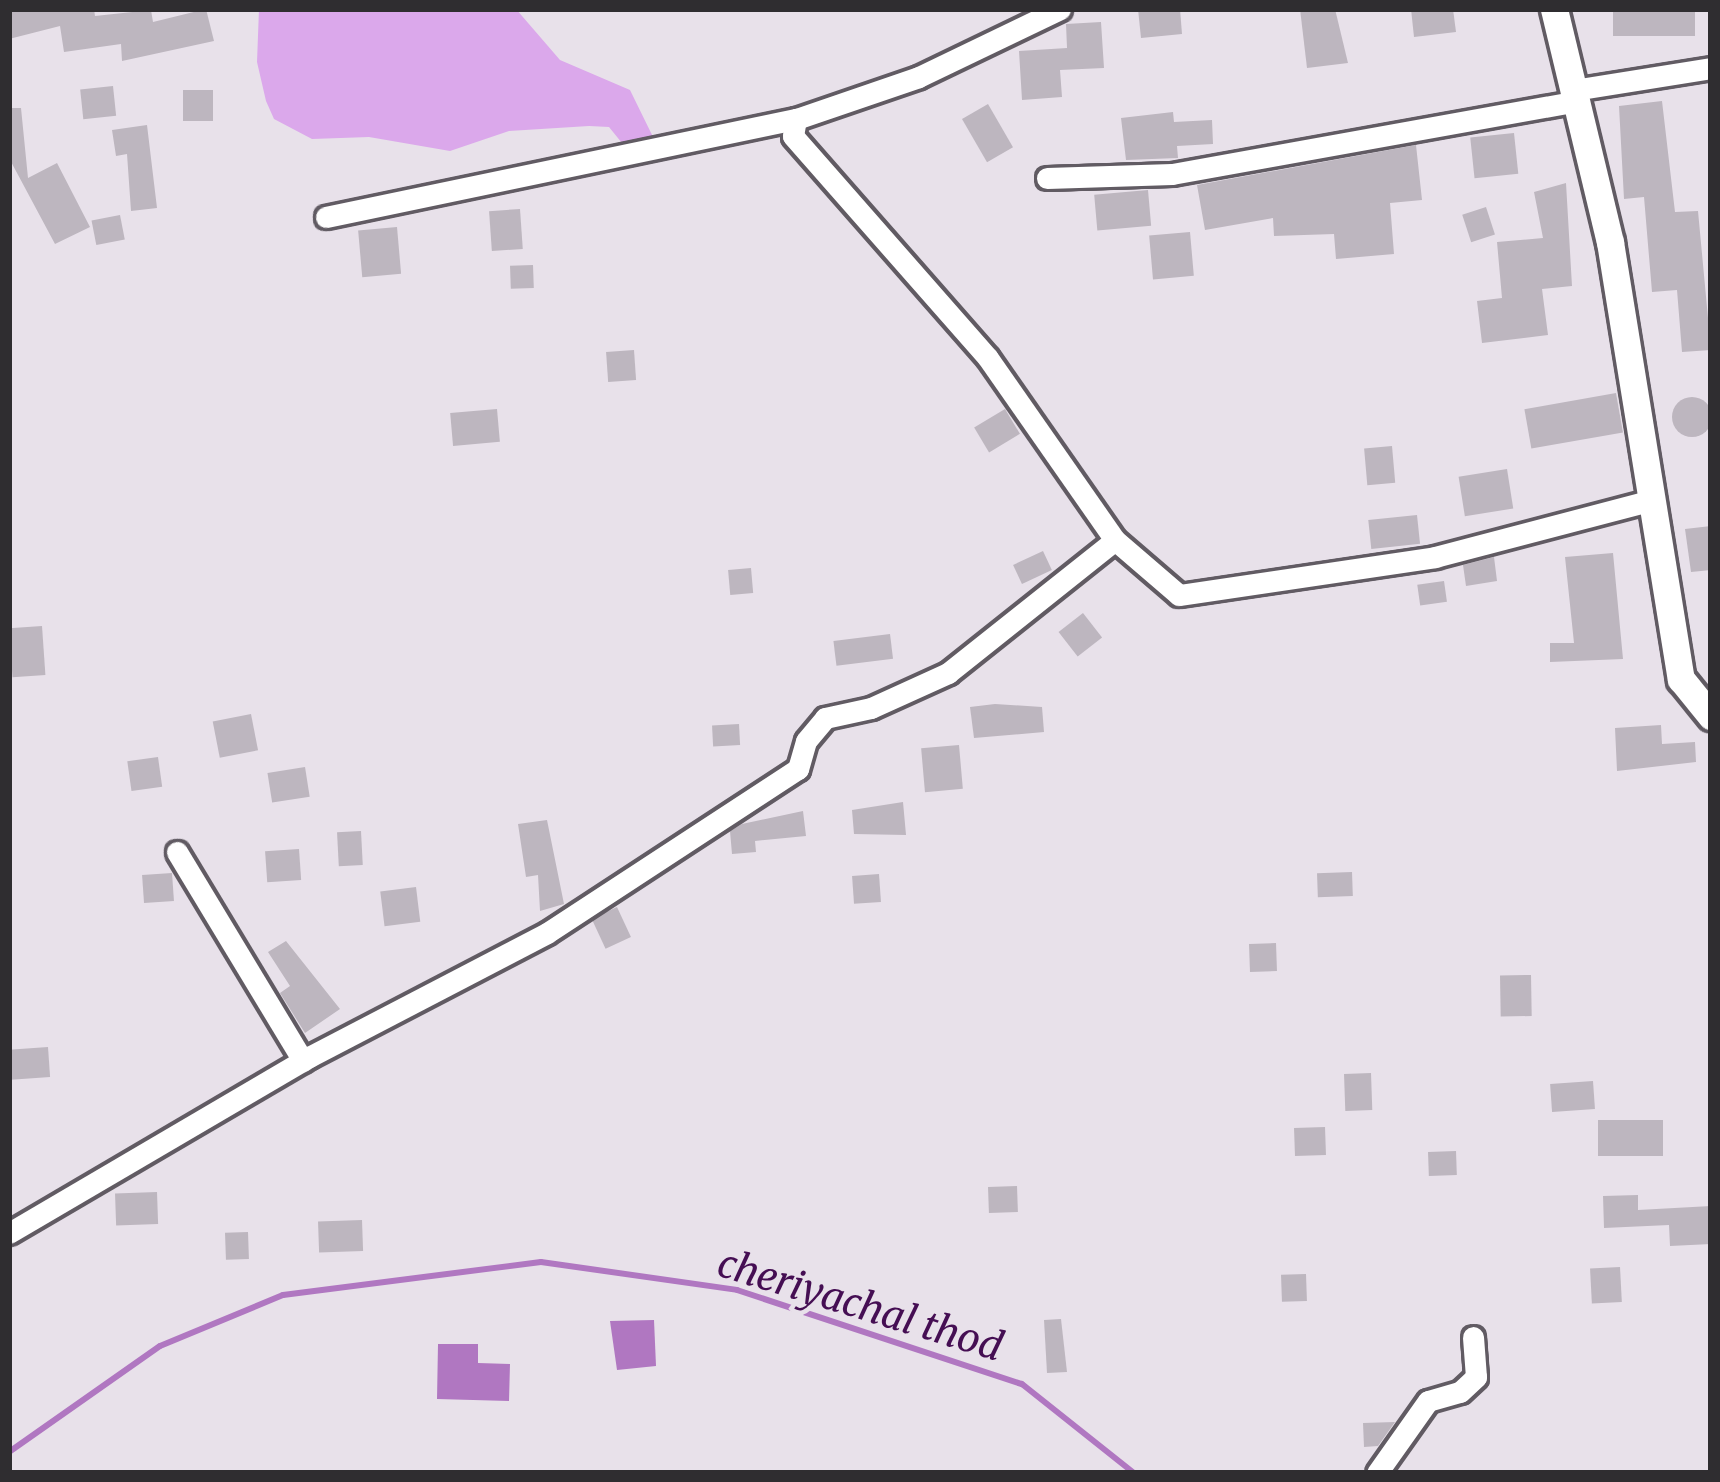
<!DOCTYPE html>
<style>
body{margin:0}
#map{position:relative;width:1720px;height:1482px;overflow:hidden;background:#e8e1ea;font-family:Merriweather,serif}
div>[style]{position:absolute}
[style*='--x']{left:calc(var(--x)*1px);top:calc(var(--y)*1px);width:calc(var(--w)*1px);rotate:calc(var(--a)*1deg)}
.green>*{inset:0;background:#dba8eb}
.water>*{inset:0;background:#b077c1}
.stream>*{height:6px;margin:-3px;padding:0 3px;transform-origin:3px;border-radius:3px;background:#b077c1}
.building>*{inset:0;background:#bdb6bf;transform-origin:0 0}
.round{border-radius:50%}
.roads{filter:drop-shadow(3px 0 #615b63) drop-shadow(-3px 0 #615b63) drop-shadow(0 3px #615b63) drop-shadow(0 -3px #615b63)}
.street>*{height:21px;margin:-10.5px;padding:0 10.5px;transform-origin:10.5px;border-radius:10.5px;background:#fff}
.secondary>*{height:27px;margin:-13.5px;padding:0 13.5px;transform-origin:13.5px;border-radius:13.5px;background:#fff}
span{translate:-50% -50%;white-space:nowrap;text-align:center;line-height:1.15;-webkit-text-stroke:9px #e8e1ea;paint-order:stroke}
.water-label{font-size:39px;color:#450e53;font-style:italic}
.frame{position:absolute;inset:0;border:12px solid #2f2d30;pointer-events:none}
</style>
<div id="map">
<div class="green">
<i style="clip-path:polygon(259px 9px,516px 9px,560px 60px,630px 90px,655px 141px,626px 148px,609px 127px,589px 126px,509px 131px,450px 151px,369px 137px,312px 139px,274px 119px,266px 101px,257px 62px)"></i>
</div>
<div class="water">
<i style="clip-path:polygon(654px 1320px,656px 1366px,617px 1370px,610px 1321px)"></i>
<i style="clip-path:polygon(438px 1344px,478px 1344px,478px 1363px,510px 1364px,509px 1401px,437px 1399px)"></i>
</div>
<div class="stream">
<i style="--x:9;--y:1452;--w:184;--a:-35.1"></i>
<i style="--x:160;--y:1346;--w:133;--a:-22.5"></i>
<i style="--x:283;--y:1295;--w:260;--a:-7.3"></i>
<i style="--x:541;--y:1262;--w:198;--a:8.1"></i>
<i style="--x:737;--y:1290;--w:300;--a:18.3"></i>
<i style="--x:1022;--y:1384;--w:143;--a:38.5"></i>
</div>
<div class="building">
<i style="clip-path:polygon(9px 9px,94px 9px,95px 16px,151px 10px,153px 22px,206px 9px,214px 41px,122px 61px,121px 44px,64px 52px,60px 26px,9px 39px)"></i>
<i style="clip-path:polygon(1138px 9px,1180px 9px,1182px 34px,1141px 38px)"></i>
<i style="clip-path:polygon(1300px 9px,1335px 9px,1348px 63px,1307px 68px)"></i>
<i style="clip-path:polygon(1411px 9px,1453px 9px,1456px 32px,1414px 37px)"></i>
<i style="left:1613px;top:9px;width:82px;height:27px"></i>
<i style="clip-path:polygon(1101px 22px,1104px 68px,1060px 70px,1062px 97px,1022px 100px,1019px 51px,1067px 48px,1066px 24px)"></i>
<i style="left:113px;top:86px;width:30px;height:33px;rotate:84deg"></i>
<i style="left:213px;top:90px;width:31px;height:30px;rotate:90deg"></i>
<i style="clip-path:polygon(1662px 101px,1675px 212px,1698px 211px,1711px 350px,1682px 352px,1677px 290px,1652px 292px,1644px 197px,1624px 199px,1619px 106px)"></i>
<i style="left:988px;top:104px;width:50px;height:30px;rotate:60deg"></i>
<i style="clip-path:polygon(9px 108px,21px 108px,28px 178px,57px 163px,90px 227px,55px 244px,9px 158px)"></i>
<i style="clip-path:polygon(1173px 112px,1174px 122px,1212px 120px,1213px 144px,1177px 146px,1178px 158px,1126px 160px,1121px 118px)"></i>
<i style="clip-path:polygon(147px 125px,157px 208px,131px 211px,127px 154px,116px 156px,112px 130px)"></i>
<i style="left:1514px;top:133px;width:41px;height:44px;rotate:84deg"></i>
<i style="clip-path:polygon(1416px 145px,1422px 200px,1390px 203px,1394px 254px,1336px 259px,1334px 234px,1274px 236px,1273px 218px,1205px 230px,1197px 185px)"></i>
<i style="clip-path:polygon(1566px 183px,1572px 286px,1542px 289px,1548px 335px,1482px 343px,1477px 301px,1502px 298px,1497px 242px,1543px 238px,1534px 192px)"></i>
<i style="left:1148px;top:190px;width:36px;height:54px;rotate:85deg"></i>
<i style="left:1486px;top:207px;width:29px;height:25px;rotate:72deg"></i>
<i style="left:520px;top:209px;width:40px;height:31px;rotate:86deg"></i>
<i style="left:120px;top:215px;width:25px;height:29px;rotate:79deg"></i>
<i style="left:397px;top:227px;width:47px;height:39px;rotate:85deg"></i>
<i style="left:1190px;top:232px;width:44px;height:41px;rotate:85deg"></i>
<i style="left:533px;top:265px;width:23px;height:23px;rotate:88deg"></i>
<i style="left:634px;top:350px;width:30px;height:28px;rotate:86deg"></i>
<i style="left:1616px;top:393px;width:40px;height:93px;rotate:80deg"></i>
<i class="round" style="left:1672px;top:397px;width:40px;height:40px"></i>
<i style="left:497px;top:409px;width:33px;height:47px;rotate:85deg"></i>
<i style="left:1005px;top:409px;width:29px;height:36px;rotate:59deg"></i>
<i style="left:1392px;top:446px;width:37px;height:28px;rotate:85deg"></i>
<i style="left:1507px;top:469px;width:40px;height:49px;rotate:81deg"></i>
<i style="left:1417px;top:515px;width:29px;height:49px;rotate:84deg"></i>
<i style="clip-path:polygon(1711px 526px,1711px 570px,1691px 572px,1685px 529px)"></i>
<i style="left:1043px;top:551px;width:21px;height:33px;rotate:65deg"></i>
<i style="clip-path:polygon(1613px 553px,1623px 659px,1550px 662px,1550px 643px,1574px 643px,1565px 557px)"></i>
<i style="clip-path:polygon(1494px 557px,1497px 581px,1466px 586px,1463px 565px)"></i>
<i style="left:751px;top:568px;width:25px;height:23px;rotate:85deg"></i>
<i style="left:1444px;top:581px;width:21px;height:27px;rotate:82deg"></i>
<i style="left:1083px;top:613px;width:31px;height:31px;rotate:52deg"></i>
<i style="left:42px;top:626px;width:49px;height:33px;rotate:86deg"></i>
<i style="left:890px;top:634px;width:25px;height:57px;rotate:83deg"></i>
<i style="clip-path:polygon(995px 704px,1042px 707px,1044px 732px,974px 738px,970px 707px)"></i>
<i style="left:251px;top:714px;width:37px;height:39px;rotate:79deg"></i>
<i style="left:739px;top:724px;width:21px;height:27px;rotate:87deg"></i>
<i style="clip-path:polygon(1661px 725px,1662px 744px,1695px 742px,1696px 762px,1617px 771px,1615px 728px)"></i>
<i style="left:959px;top:745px;width:44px;height:38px;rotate:85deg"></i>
<i style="left:158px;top:757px;width:30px;height:31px;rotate:82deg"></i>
<i style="left:305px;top:767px;width:30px;height:38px;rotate:81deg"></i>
<i style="clip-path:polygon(903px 802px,906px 835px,854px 834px,852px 810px)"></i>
<i style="clip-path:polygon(803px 811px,806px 836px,755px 841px,756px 852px,732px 854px,730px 831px,742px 824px)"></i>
<i style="clip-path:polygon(547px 820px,564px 904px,540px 911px,538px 875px,526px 877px,518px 824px)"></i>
<i style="left:361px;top:831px;width:34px;height:24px;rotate:87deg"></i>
<i style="left:299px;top:849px;width:31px;height:34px;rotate:86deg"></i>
<i style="left:1352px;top:872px;width:24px;height:35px;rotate:88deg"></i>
<i style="left:172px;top:873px;width:28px;height:30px;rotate:86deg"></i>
<i style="left:879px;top:874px;width:28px;height:27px;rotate:86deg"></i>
<i style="left:416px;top:887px;width:35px;height:36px;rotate:83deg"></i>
<i style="left:617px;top:907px;width:33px;height:28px;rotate:65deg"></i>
<i style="clip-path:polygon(286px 941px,340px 1009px,305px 1033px,280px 993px,290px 986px,268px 952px)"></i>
<i style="left:1276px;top:943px;width:28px;height:27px;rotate:88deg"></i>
<i style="left:1531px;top:975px;width:41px;height:31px;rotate:89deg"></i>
<i style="left:48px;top:1047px;width:30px;height:39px;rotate:86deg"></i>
<i style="left:1371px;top:1073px;width:37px;height:27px;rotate:88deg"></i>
<i style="left:1593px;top:1081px;width:28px;height:43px;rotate:86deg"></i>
<i style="left:1598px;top:1120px;width:65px;height:36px"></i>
<i style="left:1325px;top:1127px;width:28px;height:31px;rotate:88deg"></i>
<i style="left:1456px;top:1151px;width:24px;height:28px;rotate:88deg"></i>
<i style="left:1017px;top:1186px;width:26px;height:29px;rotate:88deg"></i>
<i style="left:157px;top:1192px;width:32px;height:42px;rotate:88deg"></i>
<i style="clip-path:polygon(1638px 1195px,1638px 1210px,1711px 1206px,1711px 1244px,1670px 1246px,1669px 1225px,1604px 1228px,1603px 1196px)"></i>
<i style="left:362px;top:1220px;width:31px;height:44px;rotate:88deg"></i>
<i style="left:248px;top:1232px;width:27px;height:23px;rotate:88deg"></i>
<i style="left:1620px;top:1267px;width:35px;height:30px;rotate:87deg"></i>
<i style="left:1306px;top:1274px;width:27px;height:25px;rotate:88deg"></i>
<i style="clip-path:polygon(1061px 1319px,1067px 1372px,1047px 1373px,1044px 1320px)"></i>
<i style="clip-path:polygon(1395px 1422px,1378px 1446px,1364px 1447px,1363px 1423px)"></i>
</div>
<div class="roads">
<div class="street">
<i style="--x:1060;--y:9;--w:157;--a:154.3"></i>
<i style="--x:919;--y:77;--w:130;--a:161.1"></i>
<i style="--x:796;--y:119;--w:17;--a:100"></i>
<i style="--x:793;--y:136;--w:295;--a:48.7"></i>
<i style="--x:988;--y:358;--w:222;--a:55.1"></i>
<i style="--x:1574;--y:90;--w:139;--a:-9.1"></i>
<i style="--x:1047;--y:178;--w:125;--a:-1.8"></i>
<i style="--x:1172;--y:174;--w:411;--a:-10.2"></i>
<i style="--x:326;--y:217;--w:480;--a:-11.8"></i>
<i style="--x:177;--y:852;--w:244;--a:58.9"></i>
<i style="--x:9;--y:1233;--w:348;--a:-30.4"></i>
<i style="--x:309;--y:1057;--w:268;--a:-27.5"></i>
<i style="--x:547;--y:933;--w:300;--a:-33.2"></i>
<i style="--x:798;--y:769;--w:29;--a:-74"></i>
<i style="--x:806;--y:741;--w:30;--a:-50"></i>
<i style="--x:825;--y:718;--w:47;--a:-12.3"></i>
<i style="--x:871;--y:708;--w:85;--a:-24.4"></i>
<i style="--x:948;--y:673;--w:213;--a:-38.5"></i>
<i style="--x:1115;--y:540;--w:84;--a:40.7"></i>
<i style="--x:1179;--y:595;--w:259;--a:-8.4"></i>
<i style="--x:1435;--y:557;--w:221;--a:-14.7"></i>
<i style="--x:1377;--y:1473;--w:88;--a:-54.7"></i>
<i style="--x:1428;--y:1401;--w:33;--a:-16"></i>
<i style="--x:1460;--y:1392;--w:22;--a:-43"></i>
<i style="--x:1476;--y:1377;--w:40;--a:-94.3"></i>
</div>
<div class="secondary">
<i style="--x:1554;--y:9;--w:240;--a:76.5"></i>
<i style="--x:1610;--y:242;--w:443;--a:80.8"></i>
<i style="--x:1681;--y:679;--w:48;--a:51"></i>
</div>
</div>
<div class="water-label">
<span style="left:860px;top:1306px;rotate:17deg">cheriyachal thod</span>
</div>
<div class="frame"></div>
</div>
